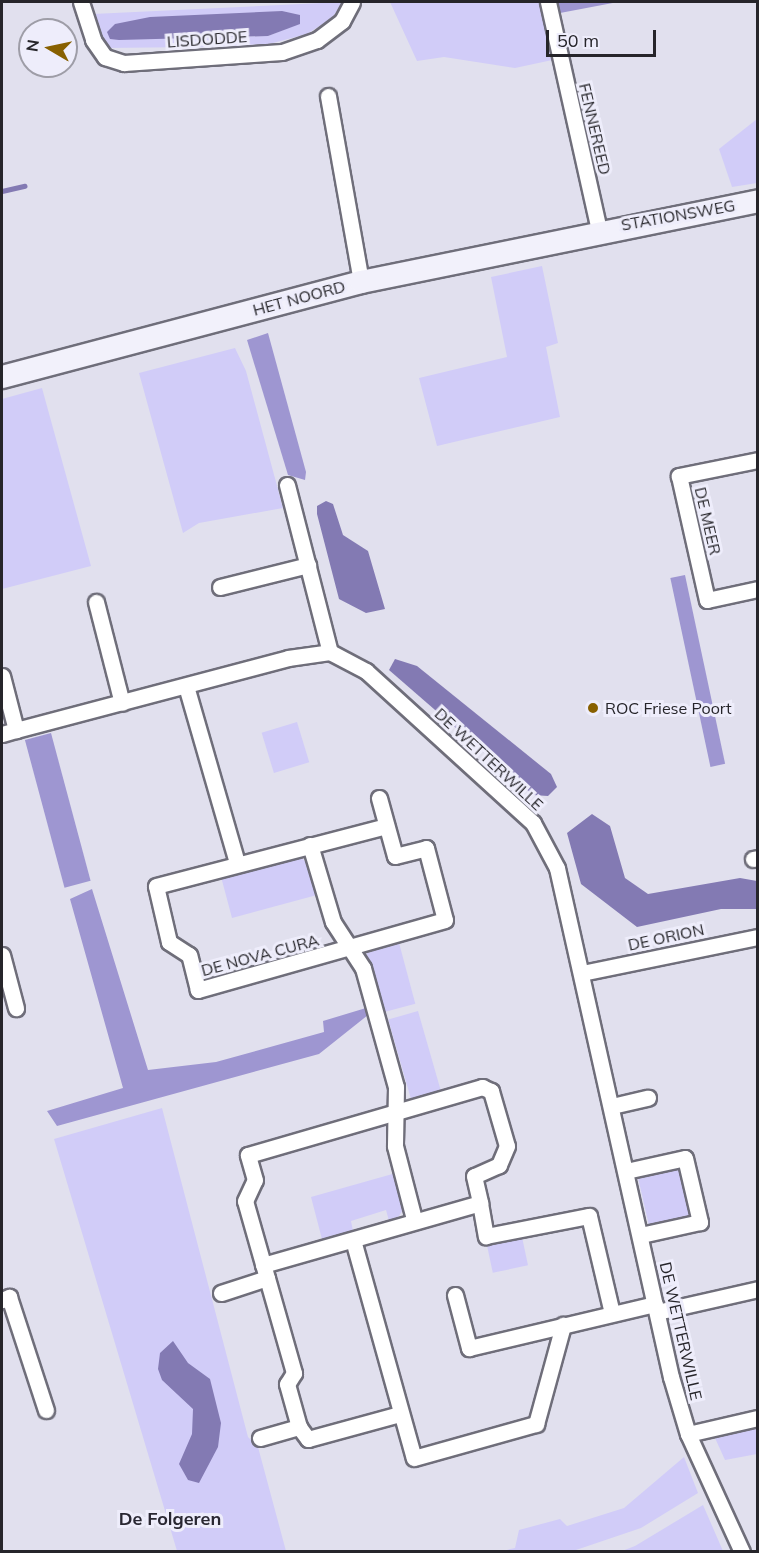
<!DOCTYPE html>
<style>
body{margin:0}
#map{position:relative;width:759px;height:1553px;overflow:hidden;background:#e1e0ee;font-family:Mulish,sans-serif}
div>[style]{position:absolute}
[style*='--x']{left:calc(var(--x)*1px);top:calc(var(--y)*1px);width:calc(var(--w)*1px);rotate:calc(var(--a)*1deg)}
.green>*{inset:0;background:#d1ccf8;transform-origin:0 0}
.forest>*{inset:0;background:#9e96d1;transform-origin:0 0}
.water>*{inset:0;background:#837ab3}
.stream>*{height:4.5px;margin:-2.25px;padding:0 2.25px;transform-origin:2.25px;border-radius:2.25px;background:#837ab3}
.roads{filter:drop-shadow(2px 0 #6f6e7a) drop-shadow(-2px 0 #6f6e7a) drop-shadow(0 2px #6f6e7a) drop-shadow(0 -2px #6f6e7a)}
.minor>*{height:15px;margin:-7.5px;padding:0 7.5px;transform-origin:7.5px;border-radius:7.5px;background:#fff}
.secondary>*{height:22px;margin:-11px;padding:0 11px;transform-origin:11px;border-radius:11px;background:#f2f1fb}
.dots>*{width:16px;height:16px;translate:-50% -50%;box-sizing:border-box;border:3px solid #eeedfb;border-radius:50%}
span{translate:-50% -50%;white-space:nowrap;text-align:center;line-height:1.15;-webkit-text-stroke:6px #eeedfb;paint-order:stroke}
.street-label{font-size:16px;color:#26252a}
.poi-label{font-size:16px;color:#26252a}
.left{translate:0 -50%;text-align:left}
.neighbourhood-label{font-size:18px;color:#292732;font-weight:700}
.frame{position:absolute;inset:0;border:3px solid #26252a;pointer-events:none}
.north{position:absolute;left:18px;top:18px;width:60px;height:60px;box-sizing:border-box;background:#eeedfb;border:2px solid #9e9da7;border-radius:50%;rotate:279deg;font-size:16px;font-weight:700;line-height:24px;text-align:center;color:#26252a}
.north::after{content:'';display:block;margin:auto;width:21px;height:27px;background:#886000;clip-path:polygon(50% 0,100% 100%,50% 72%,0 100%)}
.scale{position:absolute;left:546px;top:30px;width:110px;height:27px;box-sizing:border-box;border:3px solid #26252a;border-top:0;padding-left:8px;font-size:18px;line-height:21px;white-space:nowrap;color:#26252a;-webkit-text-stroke:4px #eeedfb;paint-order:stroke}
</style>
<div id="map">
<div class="green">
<i style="clip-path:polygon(evenodd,343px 2px,332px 18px,307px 34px,269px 44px,198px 47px,105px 48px,93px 14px,343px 2px,282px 11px,283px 30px,268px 36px,110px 39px,282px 11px)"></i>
<i style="clip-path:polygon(390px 2px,544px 2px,557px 59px,515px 68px,444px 57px,417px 61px)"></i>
<i style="clip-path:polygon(757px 119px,757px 183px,732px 187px,719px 149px)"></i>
<i style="clip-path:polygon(542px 266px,558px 343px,546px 347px,560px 417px,437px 446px,419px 378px,507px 357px,491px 277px)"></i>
<i style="clip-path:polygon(235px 348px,246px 371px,283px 508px,199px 523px,183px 533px,139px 373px)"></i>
<i style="clip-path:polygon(42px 388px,91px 566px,2px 589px,2px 399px)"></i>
<i style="left:297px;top:722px;width:42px;height:37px;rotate:73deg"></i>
<i style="clip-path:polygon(298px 856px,308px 863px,317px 895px,232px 918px,220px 873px)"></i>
<i style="left:398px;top:939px;width:67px;height:34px;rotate:75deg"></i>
<i style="left:418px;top:1011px;width:86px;height:31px;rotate:74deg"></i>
<i style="clip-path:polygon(162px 1108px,248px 1437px,258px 1447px,286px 1551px,177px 1551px,54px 1139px)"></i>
<i style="left:681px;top:1164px;width:57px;height:45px;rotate:77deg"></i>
<i style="clip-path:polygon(396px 1173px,404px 1208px,399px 1216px,389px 1221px,386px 1210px,351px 1221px,353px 1231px,323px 1243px,311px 1197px)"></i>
<i style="left:522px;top:1237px;width:29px;height:36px;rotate:78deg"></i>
<i style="clip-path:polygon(757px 1428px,757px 1454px,725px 1460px,715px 1438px)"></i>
<i style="clip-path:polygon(684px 1457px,698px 1493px,641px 1528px,573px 1551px,502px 1551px,515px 1548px,519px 1530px,560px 1519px,567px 1526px,624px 1508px)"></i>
<i style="clip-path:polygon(703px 1505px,723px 1551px,622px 1551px,635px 1546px)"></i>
</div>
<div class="forest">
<i style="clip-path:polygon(557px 2px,618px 2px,560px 13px)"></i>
<i style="clip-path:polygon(268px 333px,306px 472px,305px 480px,288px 475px,247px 340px)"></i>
<i style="left:685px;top:575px;width:193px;height:15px;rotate:78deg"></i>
<i style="left:51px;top:733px;width:153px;height:27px;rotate:75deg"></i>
<i style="clip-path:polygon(92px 889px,148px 1070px,216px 1062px,324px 1032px,323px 1021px,366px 1008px,368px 1015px,319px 1054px,57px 1126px,47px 1111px,123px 1088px,70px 899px)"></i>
</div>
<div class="water">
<i style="clip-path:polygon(282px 11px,300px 15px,300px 24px,268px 36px,119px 40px,110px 39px,107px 32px,115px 24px,150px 17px)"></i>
<i style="clip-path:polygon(326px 501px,333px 504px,343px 535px,368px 551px,385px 609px,366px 613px,339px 599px,317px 514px,317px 506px)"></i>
<i style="clip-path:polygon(395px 659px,417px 666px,551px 774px,557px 787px,548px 796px,533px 795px,389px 670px)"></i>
<i style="clip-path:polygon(592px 814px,610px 826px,625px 878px,648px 894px,740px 878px,757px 881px,757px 909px,721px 909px,637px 927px,581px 884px,567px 833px)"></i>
<i style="clip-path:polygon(173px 1341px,188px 1363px,210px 1379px,221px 1423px,218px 1447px,199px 1483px,188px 1480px,179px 1464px,192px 1434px,193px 1409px,162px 1380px,158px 1369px,160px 1353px)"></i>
</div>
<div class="stream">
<i style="--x:2;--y:191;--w:23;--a:-13"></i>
</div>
<div class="roads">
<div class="minor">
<i style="--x:81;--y:2;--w:40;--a:72"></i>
<i style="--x:93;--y:40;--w:21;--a:55"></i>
<i style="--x:105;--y:57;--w:20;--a:18"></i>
<i style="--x:124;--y:63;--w:158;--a:-4"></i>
<i style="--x:282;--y:52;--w:37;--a:-19"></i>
<i style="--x:317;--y:40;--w:31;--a:-37"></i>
<i style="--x:342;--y:21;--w:21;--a:-62"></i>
<i style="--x:548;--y:2;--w:234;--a:77.4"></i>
<i style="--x:328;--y:96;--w:189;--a:79.9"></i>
<i style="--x:758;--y:460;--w:81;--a:168.6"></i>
<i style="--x:679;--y:476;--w:127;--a:77.3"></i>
<i style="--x:707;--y:600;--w:52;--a:-12.2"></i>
<i style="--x:287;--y:485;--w:172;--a:75.6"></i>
<i style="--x:220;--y:587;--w:91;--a:-14"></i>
<i style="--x:96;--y:602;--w:104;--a:75.6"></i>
<i style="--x:2;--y:676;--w:56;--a:75.5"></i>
<i style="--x:16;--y:730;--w:281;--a:-14.8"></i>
<i style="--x:288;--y:658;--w:42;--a:-8.1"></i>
<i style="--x:330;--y:652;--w:41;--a:27.8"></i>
<i style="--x:366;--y:671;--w:226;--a:42.3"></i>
<i style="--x:533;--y:823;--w:51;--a:61.9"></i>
<i style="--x:557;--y:868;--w:522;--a:77.38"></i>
<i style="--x:671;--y:1377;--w:59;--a:73.4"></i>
<i style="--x:688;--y:1434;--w:130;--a:65.4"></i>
<i style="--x:186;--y:686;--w:184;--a:73.9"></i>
<i style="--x:2;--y:734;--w:15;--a:-16"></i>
<i style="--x:379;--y:798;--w:60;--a:74.6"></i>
<i style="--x:395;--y:856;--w:32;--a:-14"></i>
<i style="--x:426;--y:848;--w:74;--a:75.2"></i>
<i style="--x:445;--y:920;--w:257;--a:164.2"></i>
<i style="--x:198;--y:990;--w:36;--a:-104"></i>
<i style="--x:189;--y:955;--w:24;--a:-147"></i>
<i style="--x:169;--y:942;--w:57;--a:-103.1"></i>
<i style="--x:156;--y:886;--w:238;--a:-14.6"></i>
<i style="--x:310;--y:845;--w:80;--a:73.4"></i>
<i style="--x:333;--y:922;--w:55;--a:56.9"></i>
<i style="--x:363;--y:968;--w:123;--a:74.5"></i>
<i style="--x:396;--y:1087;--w:59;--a:91"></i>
<i style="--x:395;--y:1146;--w:75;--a:75.4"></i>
<i style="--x:753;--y:859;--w:5;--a:-11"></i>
<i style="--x:2;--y:955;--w:55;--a:75.2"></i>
<i style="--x:582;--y:973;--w:180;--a:-11.6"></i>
<i style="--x:612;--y:1106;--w:37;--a:-13"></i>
<i style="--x:626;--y:1171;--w:60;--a:-12.4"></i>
<i style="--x:685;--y:1158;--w:66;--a:76.8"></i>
<i style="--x:700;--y:1222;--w:60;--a:167.6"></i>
<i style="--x:353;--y:1240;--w:226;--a:74.4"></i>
<i style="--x:414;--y:1458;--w:127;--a:-15.6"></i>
<i style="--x:536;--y:1424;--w:103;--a:-74.7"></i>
<i style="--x:263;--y:1265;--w:226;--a:-15.9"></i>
<i style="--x:480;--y:1203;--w:34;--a:80"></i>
<i style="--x:486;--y:1236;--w:105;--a:-11"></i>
<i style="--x:589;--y:1216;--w:100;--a:76.7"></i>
<i style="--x:267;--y:1278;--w:80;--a:-105.9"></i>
<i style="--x:245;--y:1201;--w:23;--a:-65"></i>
<i style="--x:255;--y:1180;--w:26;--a:-106"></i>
<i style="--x:248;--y:1155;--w:244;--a:-16.2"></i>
<i style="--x:482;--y:1087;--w:10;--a:24"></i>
<i style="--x:491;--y:1091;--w:57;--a:73.8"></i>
<i style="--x:507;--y:1146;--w:21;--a:113"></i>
<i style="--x:499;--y:1165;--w:27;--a:156"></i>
<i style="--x:474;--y:1176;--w:28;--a:77"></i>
<i style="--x:221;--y:1293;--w:48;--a:-18.1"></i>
<i style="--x:267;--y:1278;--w:99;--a:74.1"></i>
<i style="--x:294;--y:1373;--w:13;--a:122"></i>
<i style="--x:287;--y:1384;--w:45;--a:74.4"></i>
<i style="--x:299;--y:1427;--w:15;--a:53"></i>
<i style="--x:308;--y:1439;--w:95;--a:-15.2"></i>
<i style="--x:455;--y:1295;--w:55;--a:75.2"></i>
<i style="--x:469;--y:1348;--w:191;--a:-13.3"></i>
<i style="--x:2;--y:1300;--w:8;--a:-23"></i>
<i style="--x:9;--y:1297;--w:119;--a:71.9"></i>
<i style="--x:657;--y:1312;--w:104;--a:-12.8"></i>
<i style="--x:688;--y:1434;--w:72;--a:-12.9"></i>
<i style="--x:260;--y:1438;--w:41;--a:-15.8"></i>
</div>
<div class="secondary">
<i style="--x:2;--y:377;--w:371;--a:-14.8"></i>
<i style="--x:361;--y:282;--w:405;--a:-11.5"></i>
</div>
</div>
<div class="dots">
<i style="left:593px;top:708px;background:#886000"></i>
</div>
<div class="street-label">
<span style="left:207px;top:39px;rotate:-4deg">LISDODDE</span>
<span style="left:595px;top:129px;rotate:77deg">FENNEREED</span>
<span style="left:678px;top:215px;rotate:-10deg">STATIONSWEG</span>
<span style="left:299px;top:298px;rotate:-15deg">HET NOORD</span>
<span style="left:708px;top:521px;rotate:77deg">DE MEER</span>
<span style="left:489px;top:759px;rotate:43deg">DE WETTERWILLE</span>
<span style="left:666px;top:937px;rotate:-12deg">DE ORION</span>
<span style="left:260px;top:955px;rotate:-15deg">DE NOVA CURA</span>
<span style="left:681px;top:1331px;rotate:77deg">DE WETTERWILLE</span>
</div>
<div class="poi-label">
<span class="left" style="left:605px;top:708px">ROC Friese Poort</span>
</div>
<div class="neighbourhood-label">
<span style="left:170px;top:1519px">De Folgeren</span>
</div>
<div class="frame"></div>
<div class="north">N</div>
<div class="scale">50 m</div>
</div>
